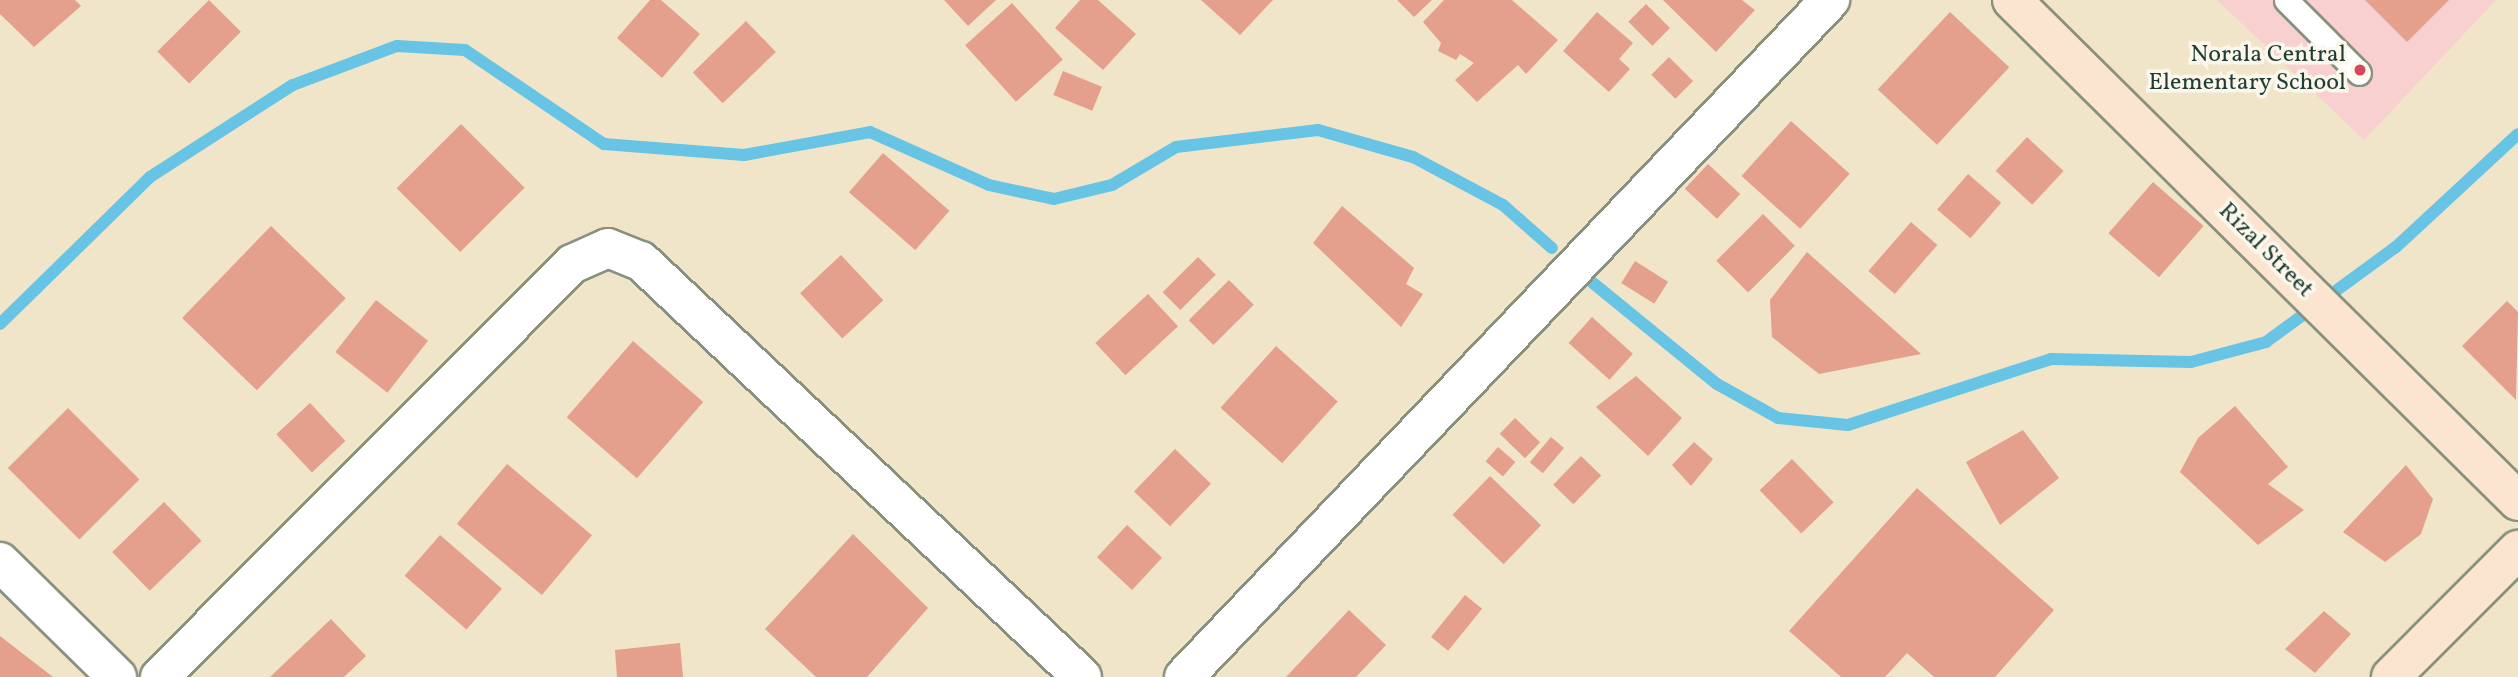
<!DOCTYPE html>
<style>
body{margin:0}
#map{position:relative;width:2518px;height:677px;overflow:hidden;background:#f1e5c9;font-family:Vollkorn,serif}
div>[style]{position:absolute}
[style*='--x']{left:calc(var(--x)*1px);top:calc(var(--y)*1px);width:calc(var(--w)*1px);rotate:calc(var(--a)*1deg)}
.built>*{inset:0;background:#f7d0cf}
.stream>*{height:12px;margin:-6px;padding:0 6px;transform-origin:6px;border-radius:6px;background:#67c4e5}
.building>*{inset:0;background:#e4a08c;transform-origin:0 0}
.roads{filter:drop-shadow(2px 0 #88917e) drop-shadow(-2px 0 #88917e) drop-shadow(0 2px #88917e) drop-shadow(0 -2px #88917e)}
.lane>*{height:23px;margin:-11.5px;padding:0 11.5px;transform-origin:11.5px;border-radius:11.5px;background:#fff}
.street>*{height:38px;margin:-19px;padding:0 19px;transform-origin:19px;border-radius:19px;background:#fff}
.secondary>*{height:38px;margin:-19px;padding:0 19px;transform-origin:19px;border-radius:19px;background:#fce5d0}
.dots>*{width:19px;height:19px;translate:-50% -50%;box-sizing:border-box;border:4px solid #fbf7ec;border-radius:50%}
span{translate:-50% -50%;white-space:nowrap;text-align:center;line-height:1.15;-webkit-text-stroke:7px #fbf7ec;paint-order:stroke}
.poi-label{font-size:24px;color:#1f3d34}
.right{translate:-100% -50%;text-align:right}
.street-label{font-size:24px;color:#1f3d34}
</style>
<div id="map">
<div class="built">
<i style="clip-path:polygon(2217px 0,2496px 0,2364px 140px)"></i>
</div>
<div class="stream">
<i style="--x:1593;--y:283;--w:160;--a:39.2"></i>
<i style="--x:1717;--y:384;--w:70;--a:29.1"></i>
<i style="--x:1778;--y:418;--w:70;--a:5.7"></i>
<i style="--x:1848;--y:425;--w:213;--a:-18"></i>
<i style="--x:2051;--y:359;--w:140;--a:1.2"></i>
<i style="--x:2191;--y:362;--w:78;--a:-14.9"></i>
<i style="--x:2266;--y:342;--w:161;--a:-36.2"></i>
<i style="--x:2396;--y:247;--w:166;--a:-42.8"></i>
<i style="--x:0;--y:324;--w:210;--a:-44.4"></i>
<i style="--x:150;--y:177;--w:170;--a:-32.8"></i>
<i style="--x:293;--y:85;--w:111;--a:-20.6"></i>
<i style="--x:397;--y:46;--w:68;--a:3.4"></i>
<i style="--x:465;--y:50;--w:168;--a:34.1"></i>
<i style="--x:604;--y:144;--w:140;--a:4.5"></i>
<i style="--x:744;--y:155;--w:128;--a:-10.3"></i>
<i style="--x:870;--y:132;--w:130;--a:24"></i>
<i style="--x:989;--y:185;--w:66;--a:12.2"></i>
<i style="--x:1054;--y:199;--w:60;--a:-13.6"></i>
<i style="--x:1112;--y:185;--w:74;--a:-30.7"></i>
<i style="--x:1176;--y:147;--w:143;--a:-6.8"></i>
<i style="--x:1318;--y:130;--w:99;--a:15.9"></i>
<i style="--x:1413;--y:157;--w:102;--a:28.1"></i>
<i style="--x:1503;--y:205;--w:65;--a:41.3"></i>
</div>
<div class="building">
<i style="clip-path:polygon(0 0,75px 0,81px 6px,34px 47px,0 14px)"></i>
<i style="left:209px;top:0;width:45px;height:73px;rotate:45deg"></i>
<i style="clip-path:polygon(650px 0,661px 0,700px 34px,662px 78px,617px 38px)"></i>
<i style="clip-path:polygon(944px 0,996px 0,968px 26px)"></i>
<i style="clip-path:polygon(1080px 0,1098px 0,1136px 34px,1103px 70px,1055px 28px)"></i>
<i style="clip-path:polygon(1201px 0,1273px 0,1240px 35px)"></i>
<i style="clip-path:polygon(1397px 0,1432px 0,1414px 17px)"></i>
<i style="clip-path:polygon(1444px 0,1512px 0,1558px 40px,1526px 74px,1518px 65px,1477px 102px,1455px 80px,1474px 63px,1460px 54px,1456px 60px,1438px 51px,1441px 43px,1423px 22px)"></i>
<i style="clip-path:polygon(1663px 0,1742px 0,1755px 10px,1716px 52px)"></i>
<i style="clip-path:polygon(2365px 0,2449px 0,2407px 42px)"></i>
<i style="left:1012px;top:3px;width:76px;height:63px;rotate:48deg"></i>
<i style="left:1646px;top:4px;width:34px;height:25px;rotate:45deg"></i>
<i style="clip-path:polygon(1597px 12px,1633px 43px,1619px 59px,1630px 69px,1609px 92px,1563px 51px)"></i>
<i style="left:1950px;top:12px;width:81px;height:106px;rotate:43deg"></i>
<i style="left:746px;top:21px;width:43px;height:74px;rotate:46deg"></i>
<i style="left:1669px;top:57px;width:34px;height:25px;rotate:45deg"></i>
<i style="left:1063px;top:71px;width:42px;height:26px;rotate:22deg"></i>
<i style="left:1791px;top:121px;width:79px;height:74px;rotate:42deg"></i>
<i style="left:461px;top:124px;width:90px;height:91px;rotate:45deg"></i>
<i style="left:2027px;top:137px;width:50px;height:46px;rotate:43deg"></i>
<i style="left:883px;top:153px;width:88px;height:52px;rotate:41deg"></i>
<i style="left:1708px;top:164px;width:44px;height:34px;rotate:43deg"></i>
<i style="left:1968px;top:174px;width:44px;height:47px;rotate:41deg"></i>
<i style="left:2153px;top:182px;width:67px;height:68px;rotate:41deg"></i>
<i style="clip-path:polygon(1342px 206px,1414px 268px,1406px 284px,1423px 294px,1401px 327px,1313px 243px)"></i>
<i style="left:1763px;top:214px;width:45px;height:66px;rotate:45deg"></i>
<i style="left:1911px;top:222px;width:35px;height:65px;rotate:41deg"></i>
<i style="left:271px;top:226px;width:104px;height:128px;rotate:44deg"></i>
<i style="clip-path:polygon(1807px 252px,1921px 354px,1819px 374px,1772px 337px,1770px 300px)"></i>
<i style="left:841px;top:255px;width:62px;height:56px;rotate:47deg"></i>
<i style="left:1198px;top:257px;width:25px;height:50px;rotate:45deg"></i>
<i style="left:1635px;top:261px;width:39px;height:26px;rotate:32deg"></i>
<i style="left:1229px;top:280px;width:35px;height:57px;rotate:45deg"></i>
<i style="left:1148px;top:294px;width:44px;height:72px;rotate:47deg"></i>
<i style="left:376px;top:300px;width:66px;height:66px;rotate:38deg"></i>
<i style="clip-path:polygon(2507px 301px,2518px 312px,2516px 400px,2462px 346px)"></i>
<i style="left:1592px;top:317px;width:55px;height:35px;rotate:42deg"></i>
<i style="left:633px;top:341px;width:93px;height:101px;rotate:41deg"></i>
<i style="left:1276px;top:346px;width:83px;height:83px;rotate:42deg"></i>
<i style="clip-path:polygon(1636px 376px,1682px 418px,1648px 456px,1596px 407px)"></i>
<i style="left:310px;top:403px;width:52px;height:46px;rotate:47deg"></i>
<i style="clip-path:polygon(2235px 406px,2288px 467px,2268px 484px,2304px 510px,2258px 545px,2180px 472px,2198px 438px)"></i>
<i style="left:68px;top:408px;width:101px;height:85px;rotate:45deg"></i>
<i style="left:1515px;top:418px;width:35px;height:22px;rotate:44deg"></i>
<i style="clip-path:polygon(2023px 430px,2059px 478px,2000px 525px,1966px 462px)"></i>
<i style="left:1551px;top:437px;width:17px;height:33px;rotate:40deg"></i>
<i style="clip-path:polygon(1694px 442px,1713px 459px,1691px 486px,1672px 465px)"></i>
<i style="left:1498px;top:447px;width:23px;height:19px;rotate:41deg"></i>
<i style="left:1175px;top:449px;width:50px;height:59px;rotate:44deg"></i>
<i style="left:1581px;top:456px;width:28px;height:40px;rotate:44deg"></i>
<i style="left:1792px;top:459px;width:60px;height:45px;rotate:46deg"></i>
<i style="left:507px;top:464px;width:111px;height:78px;rotate:40deg"></i>
<i style="clip-path:polygon(2406px 465px,2433px 499px,2421px 534px,2385px 562px,2343px 532px)"></i>
<i style="left:1490px;top:476px;width:71px;height:54px;rotate:44deg"></i>
<i style="clip-path:polygon(1917px 488px,2054px 610px,1995px 677px,1934px 677px,1907px 653px,1885px 677px,1841px 677px,1789px 631px)"></i>
<i style="left:164px;top:502px;width:54px;height:72px;rotate:46deg"></i>
<i style="left:1127px;top:525px;width:48px;height:44px;rotate:43deg"></i>
<i style="clip-path:polygon(853px 534px,928px 608px,867px 677px,816px 677px,765px 629px)"></i>
<i style="left:440px;top:535px;width:82px;height:54px;rotate:41deg"></i>
<i style="left:1465px;top:595px;width:22px;height:54px;rotate:39deg"></i>
<i style="clip-path:polygon(1349px 610px,1386px 645px,1356px 677px,1286px 677px)"></i>
<i style="clip-path:polygon(2324px 611px,2351px 634px,2315px 673px,2285px 649px)"></i>
<i style="clip-path:polygon(331px 619px,366px 656px,344px 677px,270px 677px)"></i>
<i style="clip-path:polygon(0 636px,53px 677px,0 677px)"></i>
<i style="clip-path:polygon(680px 643px,683px 677px,617px 677px,615px 650px)"></i>
</div>
<div class="roads">
<div class="lane">
<i style="--x:2286;--y:0;--w:103;--a:45"></i>
</div>
<div class="street">
<i style="--x:0;--y:562;--w:164;--a:44.5"></i>
<i style="--x:160;--y:677;--w:583;--a:-45.07"></i>
<i style="--x:572;--y:264;--w:39;--a:-24"></i>
<i style="--x:608;--y:248;--w:35;--a:22"></i>
<i style="--x:641;--y:261;--w:606;--a:43.33"></i>
<i style="--x:1184;--y:677;--w:936;--a:-46.34"></i>
</div>
<div class="secondary">
<i style="--x:2012;--y:0;--w:712;--a:44.72"></i>
<i style="--x:2391;--y:677;--w:180;--a:-45"></i>
</div>
</div>
<div class="dots">
<i style="left:2360px;top:70px;background:#d1495b"></i>
</div>
<div class="poi-label">
<span class="right" style="left:2346px;top:70px">Norala Central<br>Elementary School</span>
</div>
<div class="street-label">
<span style="left:2265px;top:251px;rotate:45deg">Rizal Street</span>
</div>
</div>
